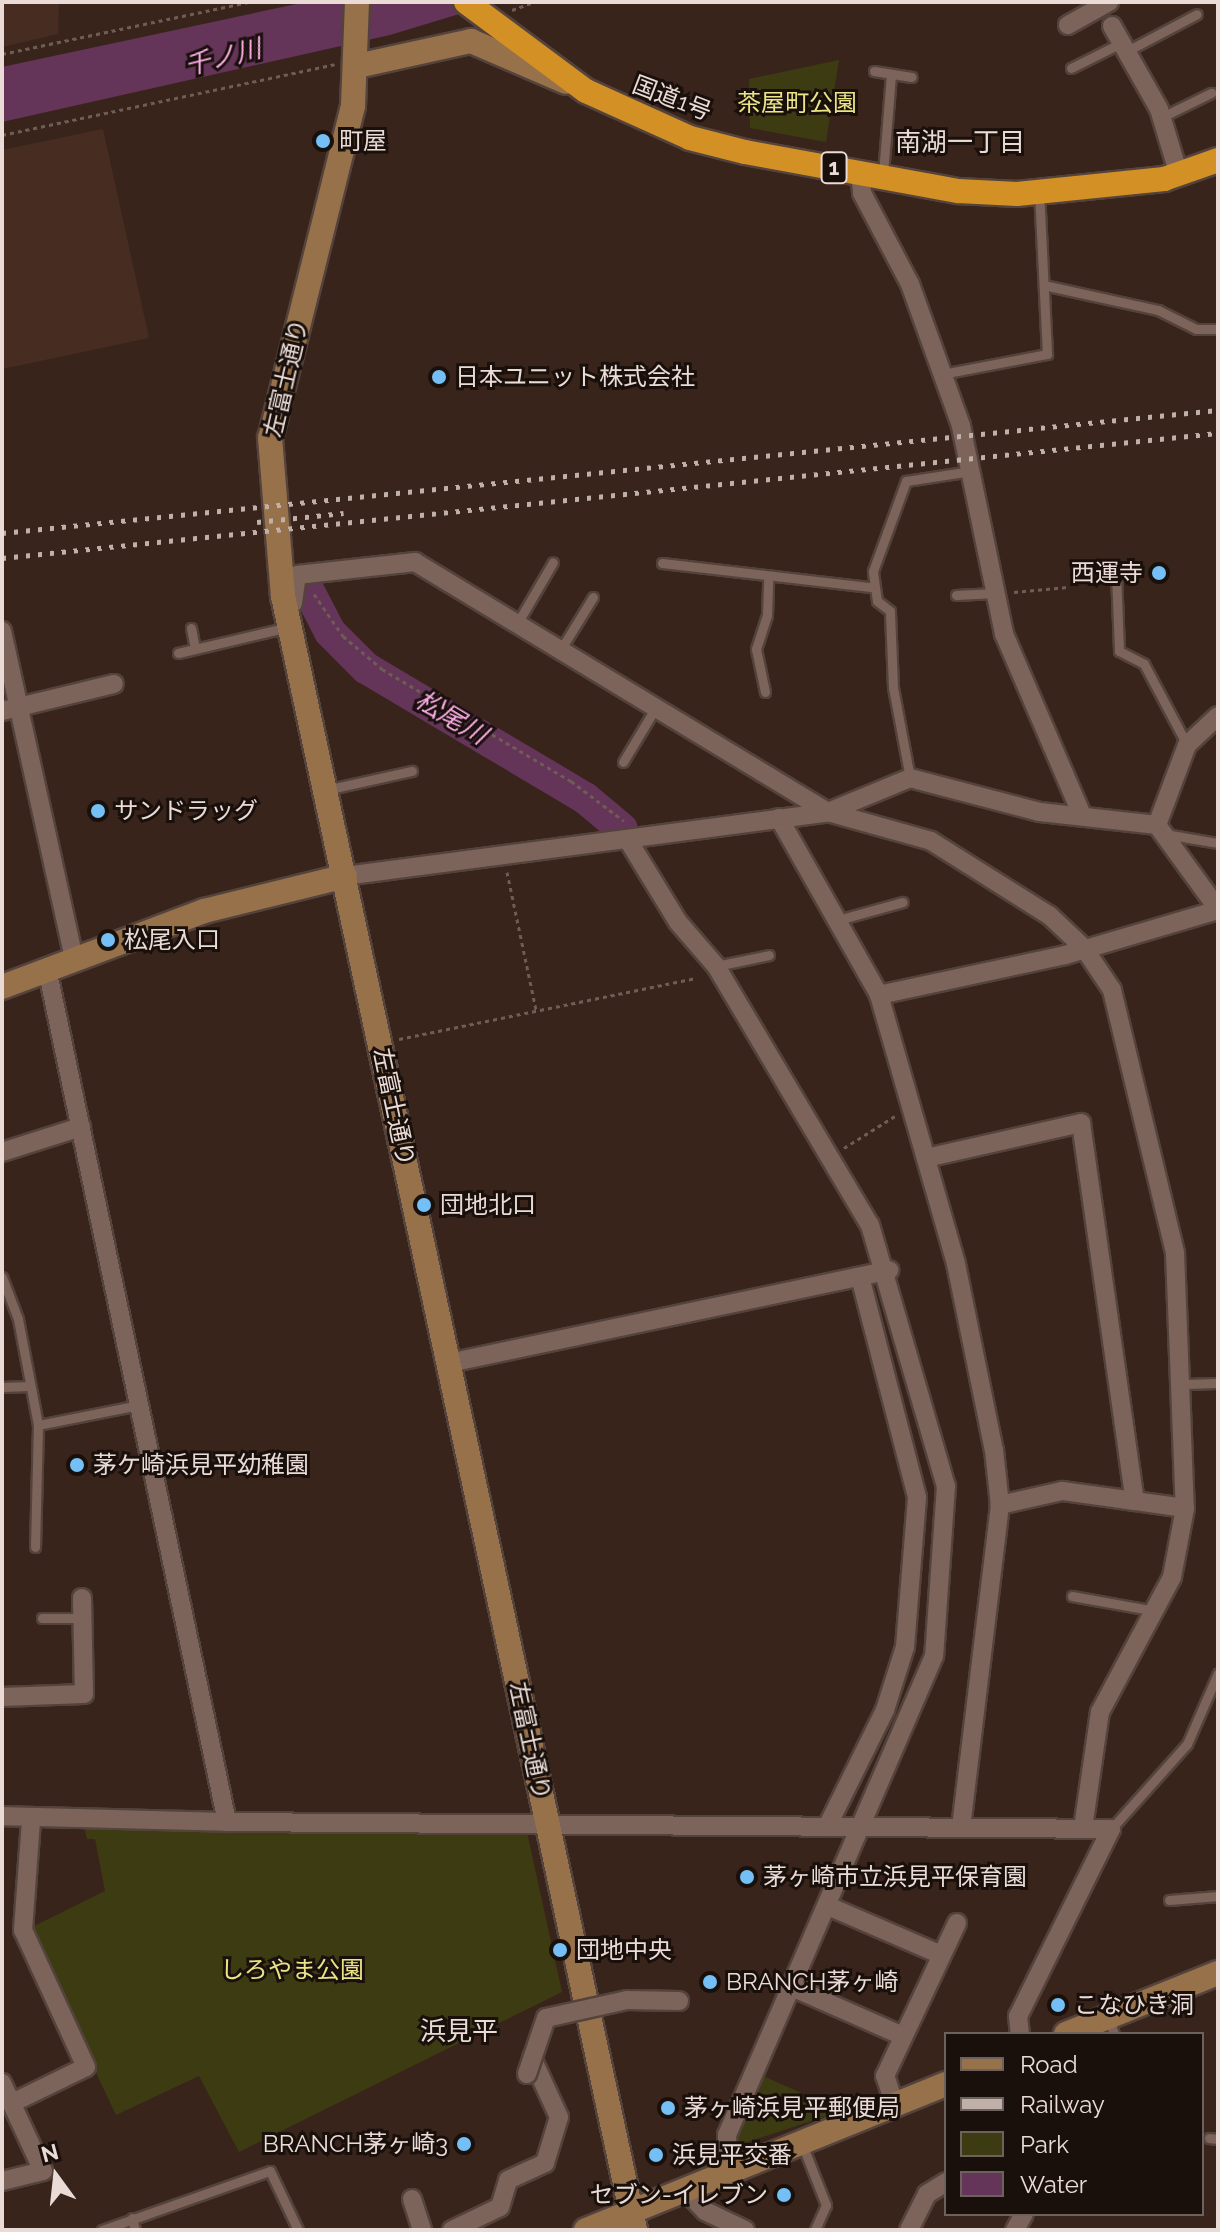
<!DOCTYPE html>
<meta charset="utf-8">
<style>
body{margin:0}
#map{position:relative;width:1220px;height:2232px;overflow:hidden;background:#39241c;font-family:Raleway,"Noto Sans JP",sans-serif}
div>[style]{position:absolute}
[style*='--x']{left:calc(var(--x)*1px);top:calc(var(--y)*1px);width:calc(var(--w)*1px);rotate:calc(var(--a)*1deg)}
.built>*{inset:0;background:#472c22}
.green>*{inset:0;background:#3d3b12}
.water>*{inset:0;background:#643459}
.river>*{height:32px;margin:-16px;padding:0 16px;transform-origin:16px;border-radius:16px;background:#643459}
.path>*{height:3px;margin-top:-1.5px;transform-origin:0;background:repeating-linear-gradient(90deg,#6f5c54 0 4px,transparent 0 8px)}
.roads{filter:drop-shadow(2px 0 #54433c) drop-shadow(-2px 0 #54433c) drop-shadow(0 2px #54433c) drop-shadow(0 -2px #54433c)}
.lane>*{height:9px;margin:-4.5px;padding:0 4.5px;transform-origin:4.5px;border-radius:4.5px;background:#7d645b}
.street>*{height:18px;margin:-9px;padding:0 9px;transform-origin:9px;border-radius:9px;background:#7d645b}
.secondary>*{height:24px;margin:-12px;padding:0 12px;transform-origin:12px;border-radius:12px;background:#97714a}
.highway>*{height:24px;margin:-12px;padding:0 12px;transform-origin:12px;border-radius:12px;background:#d39024}
.rail>*{height:5px;margin-top:-2.5px;transform-origin:0;background:repeating-linear-gradient(90deg,#c0b0aa 0 4px,transparent 0 12px)}
.bridges{filter:drop-shadow(2px 0 #54433c) drop-shadow(-2px 0 #54433c) drop-shadow(0 2px #54433c) drop-shadow(0 -2px #54433c)}
.street-bridge>*{height:18px;margin:-9px;padding:0 9px;transform-origin:9px;border-radius:9px;background:#7d645b}
.dots>*{width:22px;height:22px;translate:-50% -50%;box-sizing:border-box;border:4px solid #19100c;border-radius:50%}
span{translate:-50% -50%;white-space:nowrap;text-align:center;line-height:1.15;-webkit-text-stroke:6px #19100c;paint-order:stroke}
.shield-label span{padding:2px 6px;background:#19100c;border:2px solid;border-radius:6px;-webkit-text-stroke-width:0}
.shield-label{font-size:22px;color:#eadbd6;font-weight:700}
.street-label{font-size:24px;color:#eadbd6}
.park-label{font-size:24px;color:#eae486}
.poi-label{font-size:24px;color:#eadbd6}
.left{translate:0 -50%;text-align:left}
.right{translate:-100% -50%;text-align:right}
.water-label{font-size:26px;color:#fcaee7;font-style:italic}
.neighbourhood-label{font-size:26px;color:#eadbd6}
.frame{position:absolute;inset:0;border:4px solid #eadbd6;pointer-events:none}
.legend{position:absolute;left:944px;top:2032px;width:260px;height:184px;box-sizing:border-box;background:#19100c;border:2px solid #6d615d;margin:0;padding:10px 14px;list-style:none;font-size:24px;color:#eadbd6}
.legend li{display:flex;align-items:center;gap:16px;height:40px}
.legend b{width:40px;border:2px solid #6d615d}
.north{position:absolute;left:16px;top:2136px;width:80px;height:80px;-webkit-text-stroke:6px #19100c;paint-order:stroke;rotate:345deg;font-size:22px;font-weight:700;line-height:32px;text-align:center;color:#eadbd6}
.north::after{content:'';display:block;margin:auto;width:28px;height:36px;background:#eadbd6;clip-path:polygon(50% 0,100% 100%,50% 72%,0 100%)}
</style>
<div id="map">
<div class="built">
<i style="clip-path:polygon(2px 2px,59px 2px,58px 34px,2px 47px)"></i>
<i style="clip-path:polygon(103px 129px,149px 338px,2px 369px,2px 150px)"></i>
</div>
<div class="green">
<i style="clip-path:polygon(839px 60px,826px 142px,750px 128px,749px 79px)"></i>
<i style="clip-path:polygon(84px 1827px,527px 1832px,562px 1992px,239px 2152px,199px 2076px,116px 2115px,28px 1929px,105px 1891px,95px 1839px,87px 1839px)"></i>
<i style="clip-path:polygon(763px 2076px,824px 2103px,830px 2115px,732px 2147px)"></i>
</div>
<div class="water">
<i style="clip-path:polygon(306px 2px,499px 2px,390px 35px,2px 122px,2px 67px)"></i>
</div>
<div class="river">
<i style="--x:304;--y:582;--w:56;--a:62.5"></i>
<i style="--x:330;--y:632;--w:51;--a:45"></i>
<i style="--x:366;--y:668;--w:255;--a:30.7"></i>
<i style="--x:585;--y:798;--w:48;--a:40"></i>
</div>
<div class="path">
<i style="--x:512;--y:10;--w:23;--a:-20"></i>
<i style="--x:2;--y:54;--w:252;--a:-11.9"></i>
<i style="--x:2;--y:135;--w:340;--a:-12"></i>
<i style="--x:1014;--y:592;--w:54;--a:-5.3"></i>
<i style="--x:314;--y:594;--w:51;--a:55.4"></i>
<i style="--x:343;--y:636;--w:51;--a:40.2"></i>
<i style="--x:382;--y:669;--w:220;--a:30.7"></i>
<i style="--x:571;--y:781;--w:66;--a:37"></i>
<i style="--x:507;--y:872;--w:141;--a:78.1"></i>
<i style="--x:399;--y:1039;--w:302;--a:-11.6"></i>
<i style="--x:844;--y:1148;--w:60;--a:-32.1"></i>
</div>
<div class="roads">
<div class="lane">
<i style="--x:1125;--y:52;--w:81;--a:-27.8"></i>
<i style="--x:1071;--y:68;--w:56;--a:-26.6"></i>
<i style="--x:874;--y:71;--w:38;--a:9"></i>
<i style="--x:1162;--y:117;--w:55;--a:-26.1"></i>
<i style="--x:883;--y:174;--w:100;--a:-85.4"></i>
<i style="--x:1048;--y:286;--w:113;--a:12.3"></i>
<i style="--x:1158;--y:310;--w:42;--a:26.6"></i>
<i style="--x:1196;--y:329;--w:22;--a:0"></i>
<i style="--x:942;--y:374;--w:107;--a:-10.8"></i>
<i style="--x:1047;--y:354;--w:161;--a:-92.8"></i>
<i style="--x:662;--y:563;--w:210;--a:6.6"></i>
<i style="--x:1116;--y:572;--w:79;--a:87.8"></i>
<i style="--x:1119;--y:651;--w:28;--a:27"></i>
<i style="--x:1144;--y:664;--w:92;--a:62"></i>
<i style="--x:956;--y:595;--w:39;--a:-3"></i>
<i style="--x:518;--y:622;--w:69;--a:-59.7"></i>
<i style="--x:191;--y:628;--w:21;--a:79"></i>
<i style="--x:561;--y:649;--w:61;--a:-58.4"></i>
<i style="--x:178;--y:653;--w:113;--a:-13.3"></i>
<i style="--x:765;--y:692;--w:44;--a:-101.8"></i>
<i style="--x:756;--y:649;--w:36;--a:-72"></i>
<i style="--x:767;--y:615;--w:35;--a:-88"></i>
<i style="--x:623;--y:762;--w:64;--a:-59"></i>
<i style="--x:910;--y:778;--w:93;--a:-100.6"></i>
<i style="--x:893;--y:687;--w:76;--a:-92.3"></i>
<i style="--x:890;--y:611;--w:16;--a:-142"></i>
<i style="--x:877;--y:601;--w:30;--a:-98"></i>
<i style="--x:873;--y:571;--w:96;--a:-69.9"></i>
<i style="--x:906;--y:481;--w:66;--a:-8.7"></i>
<i style="--x:326;--y:790;--w:88;--a:-12.5"></i>
<i style="--x:1171;--y:835;--w:48;--a:9.7"></i>
<i style="--x:838;--y:920;--w:67;--a:-15.5"></i>
<i style="--x:716;--y:966;--w:54;--a:-11.7"></i>
<i style="--x:2;--y:1277;--w:45;--a:69.1"></i>
<i style="--x:18;--y:1319;--w:108;--a:79.3"></i>
<i style="--x:38;--y:1425;--w:122;--a:91.4"></i>
<i style="--x:1184;--y:1384;--w:34;--a:-2"></i>
<i style="--x:2;--y:1387;--w:28;--a:-2"></i>
<i style="--x:38;--y:1425;--w:103;--a:-11.2"></i>
<i style="--x:1072;--y:1596;--w:84;--a:10.2"></i>
<i style="--x:42;--y:1618;--w:40;--a:0"></i>
<i style="--x:1111;--y:1829;--w:114;--a:-48.2"></i>
<i style="--x:1187;--y:1744;--w:77;--a:-66.4"></i>
<i style="--x:1169;--y:1900;--w:49;--a:-4.7"></i>
<i style="--x:1109;--y:2017;--w:18;--a:74"></i>
<i style="--x:1209;--y:2138;--w:9;--a:6"></i>
<i style="--x:802;--y:2144;--w:66;--a:68.5"></i>
<i style="--x:826;--y:2205;--w:27;--a:114"></i>
<i style="--x:132;--y:2218;--w:12;--a:76"></i>
<i style="--x:102;--y:2230;--w:178;--a:-19.4"></i>
<i style="--x:270;--y:2171;--w:65;--a:64.6"></i>
</div>
<div class="street">
<i style="--x:1068;--y:25;--w:47;--a:-29.3"></i>
<i style="--x:1112;--y:26;--w:95;--a:60.5"></i>
<i style="--x:1159;--y:109;--w:69;--a:73.1"></i>
<i style="--x:860;--y:173;--w:20;--a:84"></i>
<i style="--x:862;--y:193;--w:103;--a:62.2"></i>
<i style="--x:910;--y:284;--w:151;--a:70.2"></i>
<i style="--x:961;--y:426;--w:212;--a:78.3"></i>
<i style="--x:1004;--y:634;--w:195;--a:66.7"></i>
<i style="--x:293;--y:603;--w:28;--a:-82"></i>
<i style="--x:297;--y:575;--w:119;--a:-6.3"></i>
<i style="--x:415;--y:562;--w:483;--a:31.2"></i>
<i style="--x:828;--y:812;--w:107;--a:15.7"></i>
<i style="--x:931;--y:841;--w:141;--a:32.2"></i>
<i style="--x:1050;--y:916;--w:47;--a:43.3"></i>
<i style="--x:1084;--y:948;--w:50;--a:56.3"></i>
<i style="--x:1112;--y:990;--w:270;--a:76.5"></i>
<i style="--x:1175;--y:1253;--w:255;--a:87.8"></i>
<i style="--x:1185;--y:1508;--w:50;--a:-172"></i>
<i style="--x:2;--y:631;--w:339;--a:77.6"></i>
<i style="--x:2;--y:711;--w:115;--a:-13.6"></i>
<i style="--x:779;--y:818;--w:203;--a:60.5"></i>
<i style="--x:879;--y:995;--w:280;--a:74"></i>
<i style="--x:956;--y:1264;--w:190;--a:78.5"></i>
<i style="--x:994;--y:1450;--w:55;--a:83.8"></i>
<i style="--x:1000;--y:1505;--w:323;--a:96.9"></i>
<i style="--x:1157;--y:825;--w:85;--a:-69.4"></i>
<i style="--x:1187;--y:745;--w:42;--a:-43.1"></i>
<i style="--x:628;--y:840;--w:96;--a:58.6"></i>
<i style="--x:678;--y:922;--w:58;--a:49.2"></i>
<i style="--x:716;--y:966;--w:301;--a:59.3"></i>
<i style="--x:870;--y:1225;--w:272;--a:73.8"></i>
<i style="--x:946;--y:1486;--w:170;--a:94"></i>
<i style="--x:934;--y:1656;--w:522;--a:113.37"></i>
<i style="--x:727;--y:2135;--w:34;--a:88"></i>
<i style="--x:345;--y:876;--w:487;--a:-7.5"></i>
<i style="--x:828;--y:812;--w:89;--a:-22.5"></i>
<i style="--x:910;--y:778;--w:134;--a:14.7"></i>
<i style="--x:1040;--y:812;--w:118;--a:6.3"></i>
<i style="--x:1157;--y:825;--w:104;--a:54"></i>
<i style="--x:879;--y:995;--w:190;--a:-12.1"></i>
<i style="--x:1065;--y:955;--w:159;--a:-16.4"></i>
<i style="--x:2;--y:1152;--w:83;--a:-17.6"></i>
<i style="--x:926;--y:1158;--w:159;--a:-12.7"></i>
<i style="--x:1081;--y:1123;--w:382;--a:81.9"></i>
<i style="--x:1135;--y:1501;--w:74;--a:-172.2"></i>
<i style="--x:1062;--y:1491;--w:64;--a:167.3"></i>
<i style="--x:449;--y:1363;--w:450;--a:-11.9"></i>
<i style="--x:2;--y:1697;--w:82;--a:-2.1"></i>
<i style="--x:84;--y:1694;--w:96;--a:-91.2"></i>
<i style="--x:2;--y:1816;--w:225;--a:1.5"></i>
<i style="--x:227;--y:1822;--w:868;--a:-101.91"></i>
<i style="--x:227;--y:1822;--w:884;--a:0.45"></i>
<i style="--x:1111;--y:1829;--w:209;--a:116.4"></i>
<i style="--x:1018;--y:2016;--w:18;--a:84"></i>
<i style="--x:828;--y:1825;--w:128;--a:-63.6"></i>
<i style="--x:885;--y:1710;--w:66;--a:-72.4"></i>
<i style="--x:905;--y:1647;--w:150;--a:-85.4"></i>
<i style="--x:917;--y:1497;--w:227;--a:-104.5"></i>
<i style="--x:1083;--y:1828;--w:117;--a:-81.7"></i>
<i style="--x:1100;--y:1712;--w:153;--a:-61.9"></i>
<i style="--x:1172;--y:1577;--w:70;--a:-79.3"></i>
<i style="--x:828;--y:1906;--w:123;--a:23.4"></i>
<i style="--x:794;--y:1988;--w:119;--a:23.8"></i>
<i style="--x:2;--y:2083;--w:97;--a:65"></i>
<i style="--x:43;--y:2171;--w:42;--a:166.3"></i>
<i style="--x:12;--y:2103;--w:82;--a:-25.9"></i>
<i style="--x:86;--y:2067;--w:151;--a:-114.7"></i>
<i style="--x:23;--y:1930;--w:110;--a:-85.8"></i>
<i style="--x:895;--y:2106;--w:32;--a:-108"></i>
<i style="--x:885;--y:2076;--w:169;--a:-64.8"></i>
<i style="--x:683;--y:2188;--w:32;--a:46"></i>
<i style="--x:705;--y:2211;--w:44;--a:25.4"></i>
<i style="--x:412;--y:2199;--w:33;--a:72"></i>
<i style="--x:452;--y:2230;--w:53;--a:-25.6"></i>
<i style="--x:500;--y:2207;--w:28;--a:-73"></i>
<i style="--x:508;--y:2180;--w:41;--a:-24.7"></i>
<i style="--x:545;--y:2163;--w:48;--a:-73.1"></i>
<i style="--x:559;--y:2117;--w:65;--a:-114.6"></i>
<i style="--x:909;--y:2230;--w:40;--a:-63.4"></i>
<i style="--x:927;--y:2194;--w:22;--a:-32"></i>
<i style="--x:1015;--y:2230;--w:18;--a:-61"></i>
</div>
<div class="secondary">
<i style="--x:357;--y:2;--w:104;--a:92.2"></i>
<i style="--x:353;--y:106;--w:342;--a:104"></i>
<i style="--x:270;--y:438;--w:159;--a:85.3"></i>
<i style="--x:283;--y:596;--w:1671;--a:77.84"></i>
<i style="--x:357;--y:66;--w:117;--a:-12.4"></i>
<i style="--x:471;--y:41;--w:103;--a:23.3"></i>
<i style="--x:2;--y:987;--w:216;--a:-20.6"></i>
<i style="--x:204;--y:911;--w:145;--a:-13.9"></i>
<i style="--x:1066;--y:2034;--w:164;--a:-21.9"></i>
<i style="--x:586;--y:2230;--w:388;--a:-22.1"></i>
</div>
<div class="highway">
<i style="--x:466;--y:2;--w:149;--a:36.6"></i>
<i style="--x:586;--y:91;--w:114;--a:24.3"></i>
<i style="--x:690;--y:138;--w:57;--a:14.3"></i>
<i style="--x:745;--y:152;--w:217;--a:10.4"></i>
<i style="--x:958;--y:191;--w:59;--a:2.9"></i>
<i style="--x:1017;--y:194;--w:148;--a:-5.8"></i>
<i style="--x:1164;--y:179;--w:57;--a:-19.4"></i>
</div>
</div>
<div class="rail">
<i style="--x:257;--y:522;--w:87;--a:-5.9"></i>
<i style="--x:2;--y:533;--w:1222;--a:-5.78"></i>
<i style="--x:2;--y:558;--w:1222;--a:-5.87"></i>
</div>
<div class="bridges">
<div class="street-bridge">
<i style="--x:527;--y:2074;--w:59;--a:-71.3"></i>
<i style="--x:546;--y:2018;--w:83;--a:-12.5"></i>
<i style="--x:627;--y:2000;--w:52;--a:1.1"></i>
</div>
</div>
<div class="dots">
<i style="left:323px;top:141px;background:#74c0f6"></i>
<i style="left:439px;top:377px;background:#74c0f6"></i>
<i style="left:1159px;top:573px;background:#74c0f6"></i>
<i style="left:98px;top:811px;background:#74c0f6"></i>
<i style="left:108px;top:940px;background:#74c0f6"></i>
<i style="left:424px;top:1205px;background:#74c0f6"></i>
<i style="left:77px;top:1465px;background:#74c0f6"></i>
<i style="left:747px;top:1877px;background:#74c0f6"></i>
<i style="left:560px;top:1950px;background:#74c0f6"></i>
<i style="left:710px;top:1982px;background:#74c0f6"></i>
<i style="left:1058px;top:2005px;background:#74c0f6"></i>
<i style="left:668px;top:2108px;background:#74c0f6"></i>
<i style="left:464px;top:2144px;background:#74c0f6"></i>
<i style="left:656px;top:2155px;background:#74c0f6"></i>
<i style="left:784px;top:2195px;background:#74c0f6"></i>
</div>
<div class="shield-label">
<span style="left:834px;top:168px">1</span>
</div>
<div class="street-label">
<span style="left:672px;top:98px;rotate:21deg">国道1号</span>
<span style="left:286px;top:378px;rotate:-77deg">左富士通り</span>
<span style="left:394px;top:1107px;rotate:78deg">左富士通り</span>
<span style="left:530px;top:1741px;rotate:78deg">左富士通り</span>
</div>
<div class="park-label">
<span style="left:797px;top:103px">茶屋町公園</span>
<span style="left:292px;top:1970px">しろやま公園</span>
</div>
<div class="poi-label">
<span class="left" style="left:339px;top:141px">町屋</span>
<span class="left" style="left:455px;top:377px">日本ユニット株式会社</span>
<span class="right" style="left:1143px;top:573px">西運寺</span>
<span class="left" style="left:114px;top:811px">サンドラッグ</span>
<span class="left" style="left:124px;top:940px">松尾入口</span>
<span class="left" style="left:440px;top:1205px">団地北口</span>
<span class="left" style="left:93px;top:1465px">茅ケ崎浜見平幼稚園</span>
<span class="left" style="left:763px;top:1877px">茅ヶ崎市立浜見平保育園</span>
<span class="left" style="left:576px;top:1950px">団地中央</span>
<span class="left" style="left:726px;top:1982px">BRANCH茅ヶ崎</span>
<span class="left" style="left:1074px;top:2005px">こなひき洞</span>
<span class="left" style="left:684px;top:2108px">茅ヶ崎浜見平郵便局</span>
<span class="right" style="left:448px;top:2144px">BRANCH茅ヶ崎3</span>
<span class="left" style="left:672px;top:2155px">浜見平交番</span>
<span class="right" style="left:768px;top:2195px">セブン-イレブン</span>
</div>
<div class="water-label">
<span style="left:223px;top:58px;rotate:-14deg">千ノ川</span>
<span style="left:451px;top:718px;rotate:31deg">松尾川</span>
</div>
<div class="neighbourhood-label">
<span style="left:960px;top:143px">南湖一丁目</span>
<span style="left:459px;top:2032px">浜見平</span>
</div>
<div class="frame"></div>
<ul class="legend">
<li><b style="height:10px;background:#97714a"></b>Road</li>
<li><b style="height:10px;background:#c0b0aa"></b>Railway</li>
<li><b style="height:22px;background:#3d3b12"></b>Park</li>
<li><b style="height:22px;background:#643459"></b>Water</li>
</ul>
<div class="north">N</div>
</div>
